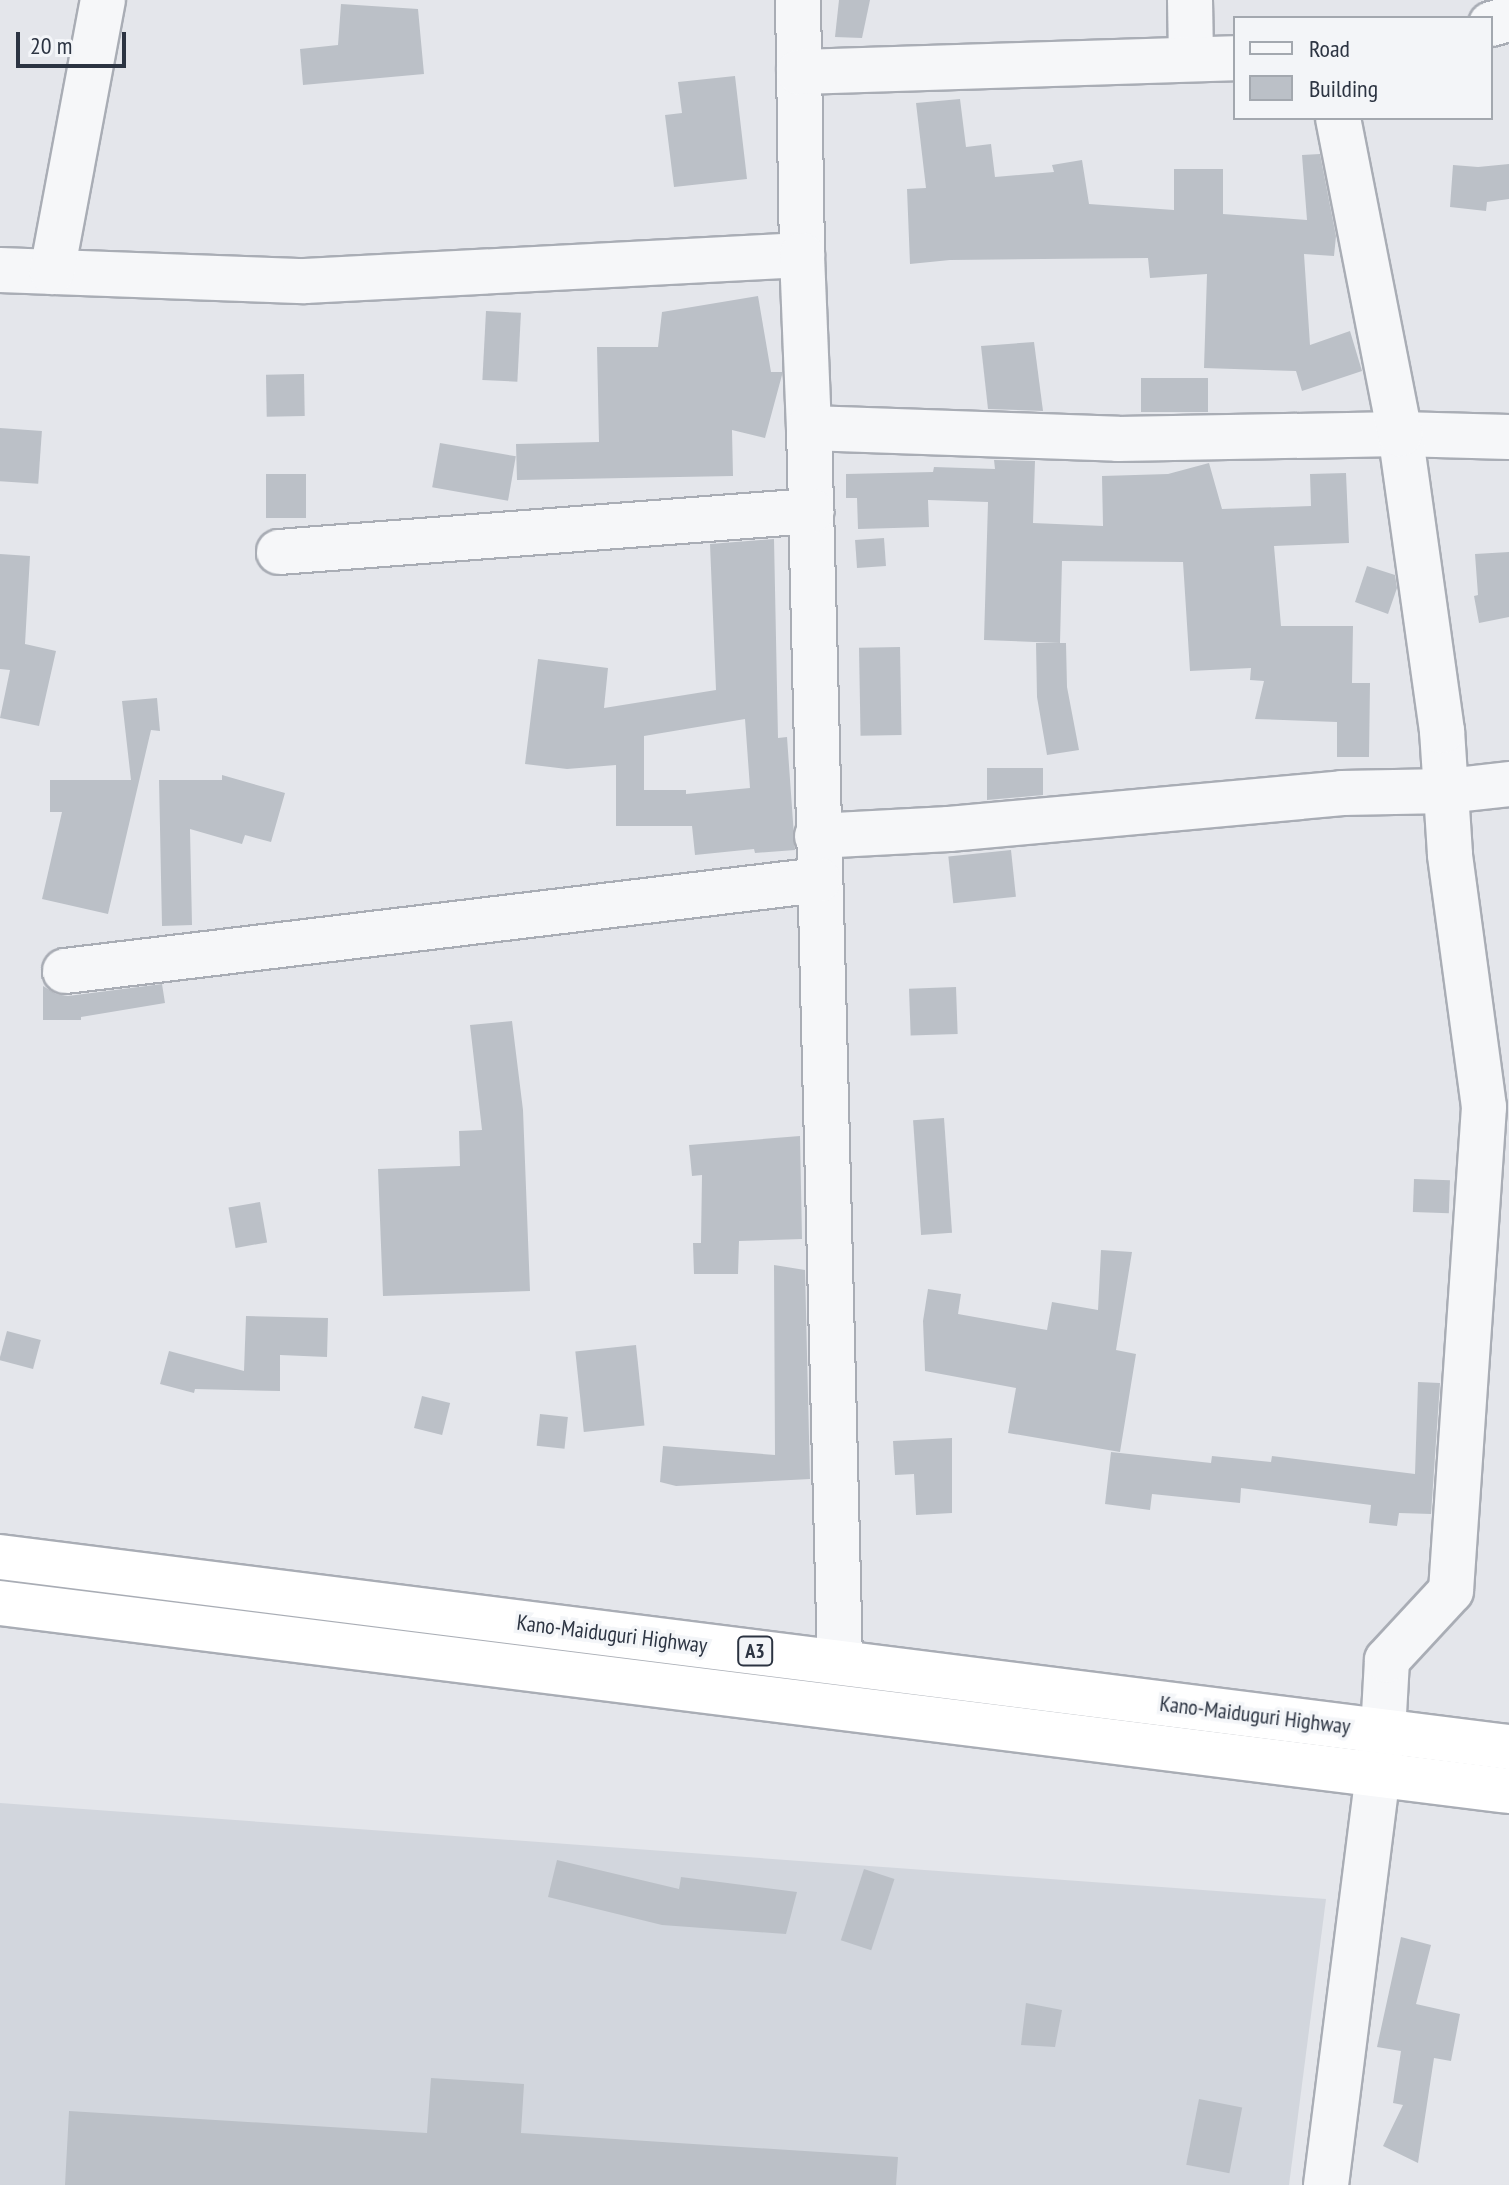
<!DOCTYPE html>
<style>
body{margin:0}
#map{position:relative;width:1509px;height:2185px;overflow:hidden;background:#e4e6eb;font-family:"PT Sans Narrow",sans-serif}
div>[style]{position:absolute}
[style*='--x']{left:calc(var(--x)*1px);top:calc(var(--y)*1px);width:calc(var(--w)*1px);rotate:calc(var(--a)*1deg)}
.built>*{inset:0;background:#d2d6dd}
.building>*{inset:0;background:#bbc0c7;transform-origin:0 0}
.roads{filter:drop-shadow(2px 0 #a9adb5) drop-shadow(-2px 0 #a9adb5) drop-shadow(0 2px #a9adb5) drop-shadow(0 -2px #a9adb5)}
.minor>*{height:44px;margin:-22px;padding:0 22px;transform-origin:22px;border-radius:22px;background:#f6f7f9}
.highway>*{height:44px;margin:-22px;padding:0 22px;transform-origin:22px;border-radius:22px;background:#fff}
span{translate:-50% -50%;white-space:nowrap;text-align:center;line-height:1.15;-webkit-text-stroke:7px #f3f5f8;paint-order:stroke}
.shield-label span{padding:2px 6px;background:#f3f5f8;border:2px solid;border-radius:6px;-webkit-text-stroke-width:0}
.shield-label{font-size:20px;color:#2c3442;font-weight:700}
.street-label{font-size:22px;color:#2c3442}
.legend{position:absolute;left:1233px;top:16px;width:260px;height:104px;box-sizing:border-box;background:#f3f5f8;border:2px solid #a3a8af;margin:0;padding:10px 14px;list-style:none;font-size:24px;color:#2c3442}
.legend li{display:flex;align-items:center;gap:16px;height:40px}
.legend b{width:40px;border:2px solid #a3a8af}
.scale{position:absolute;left:16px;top:32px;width:110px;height:36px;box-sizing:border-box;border:4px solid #2c3442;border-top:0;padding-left:10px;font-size:24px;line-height:28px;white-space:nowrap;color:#2c3442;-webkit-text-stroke:6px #f3f5f8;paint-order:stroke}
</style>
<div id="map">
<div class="built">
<i style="clip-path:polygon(0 1803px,1326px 1899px,1289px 2185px,0 2185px)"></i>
</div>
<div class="building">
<i style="clip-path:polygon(839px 0,870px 0,862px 38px,835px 37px)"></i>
<i style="clip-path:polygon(341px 4px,418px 9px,424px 74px,303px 85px,300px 49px,338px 45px)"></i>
<i style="clip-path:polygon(735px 76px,747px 179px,674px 187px,665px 115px,682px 113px,678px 82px)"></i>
<i style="clip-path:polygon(960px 99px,966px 147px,991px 144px,995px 177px,1054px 172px,1052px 165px,1082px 160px,1089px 204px,1174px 210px,1174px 169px,1223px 169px,1223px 214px,1307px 220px,1302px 155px,1320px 154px,1336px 236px,1334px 256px,1304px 254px,1310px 345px,1350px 331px,1362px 371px,1302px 391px,1296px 371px,1204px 368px,1207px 274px,1150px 278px,1148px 258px,950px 260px,910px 264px,907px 189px,926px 188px,916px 103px)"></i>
<i style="clip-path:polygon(1509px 164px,1509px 199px,1487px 202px,1486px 211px,1450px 207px,1453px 165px,1478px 167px)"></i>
<i style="clip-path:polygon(758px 296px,771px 372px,782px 372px,782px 375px,765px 438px,732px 430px,733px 476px,517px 480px,516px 444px,599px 442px,597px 347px,658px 347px,662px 312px)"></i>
<i style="left:486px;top:311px;width:35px;height:69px;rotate:3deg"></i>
<i style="clip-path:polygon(1034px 342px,1043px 411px,988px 409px,981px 346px)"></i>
<i style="left:304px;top:374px;width:42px;height:38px;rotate:89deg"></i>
<i style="left:1208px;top:378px;width:34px;height:67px;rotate:90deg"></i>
<i style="left:0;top:428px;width:42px;height:53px;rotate:4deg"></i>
<i style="left:440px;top:443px;width:77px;height:45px;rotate:10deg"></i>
<i style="clip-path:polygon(994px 460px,1035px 461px,1033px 523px,1103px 526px,1102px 476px,1168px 474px,1209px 463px,1222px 509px,1311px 506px,1310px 474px,1346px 473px,1349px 543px,1274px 546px,1281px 626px,1353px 626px,1352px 683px,1370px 683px,1369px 757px,1337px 757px,1337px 722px,1255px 719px,1264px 681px,1250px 680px,1251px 668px,1190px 671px,1183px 562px,1062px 561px,1060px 643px,984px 640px,988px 502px,928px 500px,929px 527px,858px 529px,857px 498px,846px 498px,846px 474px,933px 472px,934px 467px,995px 469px)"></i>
<i style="left:266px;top:474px;width:40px;height:44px"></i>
<i style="left:884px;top:538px;width:28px;height:29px;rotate:86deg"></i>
<i style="clip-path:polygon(evenodd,774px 539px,778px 738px,787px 737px,795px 850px,755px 853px,754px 849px,695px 855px,692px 826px,616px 826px,616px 765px,567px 769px,525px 764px,538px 659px,608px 668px,604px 708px,716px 690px,710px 544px,774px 539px,745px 719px,750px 788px,686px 794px,686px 790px,644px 790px,644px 736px,745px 719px)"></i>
<i style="clip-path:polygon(1509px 552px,1509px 617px,1479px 623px,1474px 596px,1478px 595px,1475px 554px)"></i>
<i style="clip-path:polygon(0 554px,30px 556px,25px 644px,56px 651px,39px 726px,0 718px,10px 670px,0 669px)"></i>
<i style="clip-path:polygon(1367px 566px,1395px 575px,1397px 588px,1388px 614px,1355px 602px)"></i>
<i style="clip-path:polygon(1036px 643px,1066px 643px,1067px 687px,1079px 750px,1047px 755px,1037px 697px)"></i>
<i style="left:900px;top:647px;width:88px;height:41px;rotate:89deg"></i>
<i style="clip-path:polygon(157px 698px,160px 731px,151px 730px,108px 914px,42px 899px,62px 812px,50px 812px,50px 780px,131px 780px,122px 701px)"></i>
<i style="clip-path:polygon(987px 768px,1043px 768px,1043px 795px,987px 800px)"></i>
<i style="clip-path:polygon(222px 775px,285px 793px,271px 842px,245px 835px,242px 844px,190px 829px,192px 925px,162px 926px,159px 780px,222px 780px)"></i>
<i style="left:1011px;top:850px;width:47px;height:63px;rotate:84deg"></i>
<i style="clip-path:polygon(162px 984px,165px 1003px,81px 1017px,81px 1020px,43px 1020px,43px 986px,56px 994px,68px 996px)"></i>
<i style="left:956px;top:987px;width:47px;height:47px;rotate:88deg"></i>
<i style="clip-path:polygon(512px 1021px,523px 1110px,530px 1291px,383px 1296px,378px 1169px,460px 1166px,459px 1131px,482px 1130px,470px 1025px)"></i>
<i style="left:944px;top:1118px;width:115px;height:31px;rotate:86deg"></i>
<i style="clip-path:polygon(800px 1136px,802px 1239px,739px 1241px,738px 1274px,694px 1274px,693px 1243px,701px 1243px,702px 1175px,692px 1176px,689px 1145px)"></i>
<i style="left:1414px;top:1179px;width:36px;height:33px;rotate:2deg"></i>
<i style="left:260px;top:1202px;width:41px;height:32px;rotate:80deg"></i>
<i style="clip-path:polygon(1101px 1250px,1132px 1252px,1116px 1350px,1136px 1354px,1120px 1452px,1008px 1433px,1016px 1388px,925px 1371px,923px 1321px,928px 1289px,961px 1294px,958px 1314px,1047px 1330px,1052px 1302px,1098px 1310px)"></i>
<i style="clip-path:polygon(774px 1265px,805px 1270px,810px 1479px,676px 1486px,660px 1482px,663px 1446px,775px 1455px)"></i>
<i style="clip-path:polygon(246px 1316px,328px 1318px,327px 1357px,280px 1355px,280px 1391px,195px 1389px,194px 1393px,160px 1384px,169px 1351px,244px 1371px)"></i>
<i style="left:7px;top:1331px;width:35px;height:30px;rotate:15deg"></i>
<i style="left:636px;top:1345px;width:81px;height:61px;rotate:84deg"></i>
<i style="clip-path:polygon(1418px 1382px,1440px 1383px,1431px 1514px,1399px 1513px,1397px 1526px,1369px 1523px,1371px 1505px,1241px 1488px,1240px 1503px,1152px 1494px,1150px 1510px,1105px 1504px,1111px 1452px,1211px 1463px,1212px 1456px,1271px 1462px,1272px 1456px,1415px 1474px)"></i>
<i style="left:422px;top:1396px;width:29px;height:33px;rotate:14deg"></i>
<i style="left:540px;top:1414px;width:28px;height:32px;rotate:6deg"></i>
<i style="clip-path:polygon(952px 1438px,952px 1513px,916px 1515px,914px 1474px,895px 1475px,893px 1441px)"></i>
<i style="clip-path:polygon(557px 1860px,679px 1889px,681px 1877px,797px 1892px,786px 1934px,662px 1925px,548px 1897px)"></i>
<i style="left:864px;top:1869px;width:32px;height:75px;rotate:18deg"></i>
<i style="clip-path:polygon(1401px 1937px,1431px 1945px,1416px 2004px,1460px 2014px,1451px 2061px,1434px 2058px,1418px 2163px,1383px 2146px,1403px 2105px,1393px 2103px,1401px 2051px,1377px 2047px)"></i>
<i style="clip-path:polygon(1026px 2003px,1062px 2010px,1055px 2047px,1021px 2045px)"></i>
<i style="clip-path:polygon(431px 2078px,524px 2084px,521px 2133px,898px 2157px,896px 2185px,65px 2185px,69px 2111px,427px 2133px)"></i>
<i style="left:1199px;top:2099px;width:44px;height:67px;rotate:11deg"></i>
</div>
<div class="roads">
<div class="minor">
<i style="--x:798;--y:0;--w:255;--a:89.1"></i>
<i style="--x:1190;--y:0;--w:57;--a:89"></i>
<i style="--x:1491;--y:24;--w:19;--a:-16"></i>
<i style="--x:799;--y:72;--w:436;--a:-1.8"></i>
<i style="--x:0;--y:270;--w:305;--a:2.1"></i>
<i style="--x:305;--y:281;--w:498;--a:-3"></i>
<i style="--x:802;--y:255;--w:173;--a:87.7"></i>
<i style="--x:809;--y:428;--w:1234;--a:88.56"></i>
<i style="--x:52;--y:272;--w:277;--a:-79.4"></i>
<i style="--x:809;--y:428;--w:309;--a:2"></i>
<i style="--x:1118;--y:439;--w:282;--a:-1"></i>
<i style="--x:1400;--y:434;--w:109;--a:1.6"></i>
<i style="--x:279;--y:552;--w:534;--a:-4.41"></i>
<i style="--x:817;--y:836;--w:132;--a:-3"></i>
<i style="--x:949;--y:829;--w:395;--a:-5.2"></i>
<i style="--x:1342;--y:793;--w:105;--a:-1.1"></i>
<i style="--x:1447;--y:791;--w:62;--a:-6.4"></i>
<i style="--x:65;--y:971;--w:759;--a:-6.88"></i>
<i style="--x:1326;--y:2185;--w:457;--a:-82.8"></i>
<i style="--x:1383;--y:1732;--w:72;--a:-86.8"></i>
<i style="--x:1387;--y:1660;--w:94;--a:-47.2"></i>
<i style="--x:1451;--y:1591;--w:485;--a:-86.1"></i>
<i style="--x:1484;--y:1107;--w:255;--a:-97.7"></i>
<i style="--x:1450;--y:854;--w:123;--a:-93.7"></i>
<i style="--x:1442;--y:731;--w:300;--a:-98"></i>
<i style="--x:1400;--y:434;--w:322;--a:-101.1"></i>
</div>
<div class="highway">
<i style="--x:0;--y:1557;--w:1521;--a:7.18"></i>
<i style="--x:0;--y:1603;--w:1521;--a:7.1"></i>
</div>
</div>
<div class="shield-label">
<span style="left:755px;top:1651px">A3</span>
</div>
<div class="street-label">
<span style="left:612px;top:1634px;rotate:7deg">Kano-Maiduguri Highway</span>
<span style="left:1255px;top:1715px;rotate:7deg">Kano-Maiduguri Highway</span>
</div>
<ul class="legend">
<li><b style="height:10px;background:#f6f7f9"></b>Road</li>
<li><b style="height:22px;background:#bbc0c7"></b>Building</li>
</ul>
<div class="scale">20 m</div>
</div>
